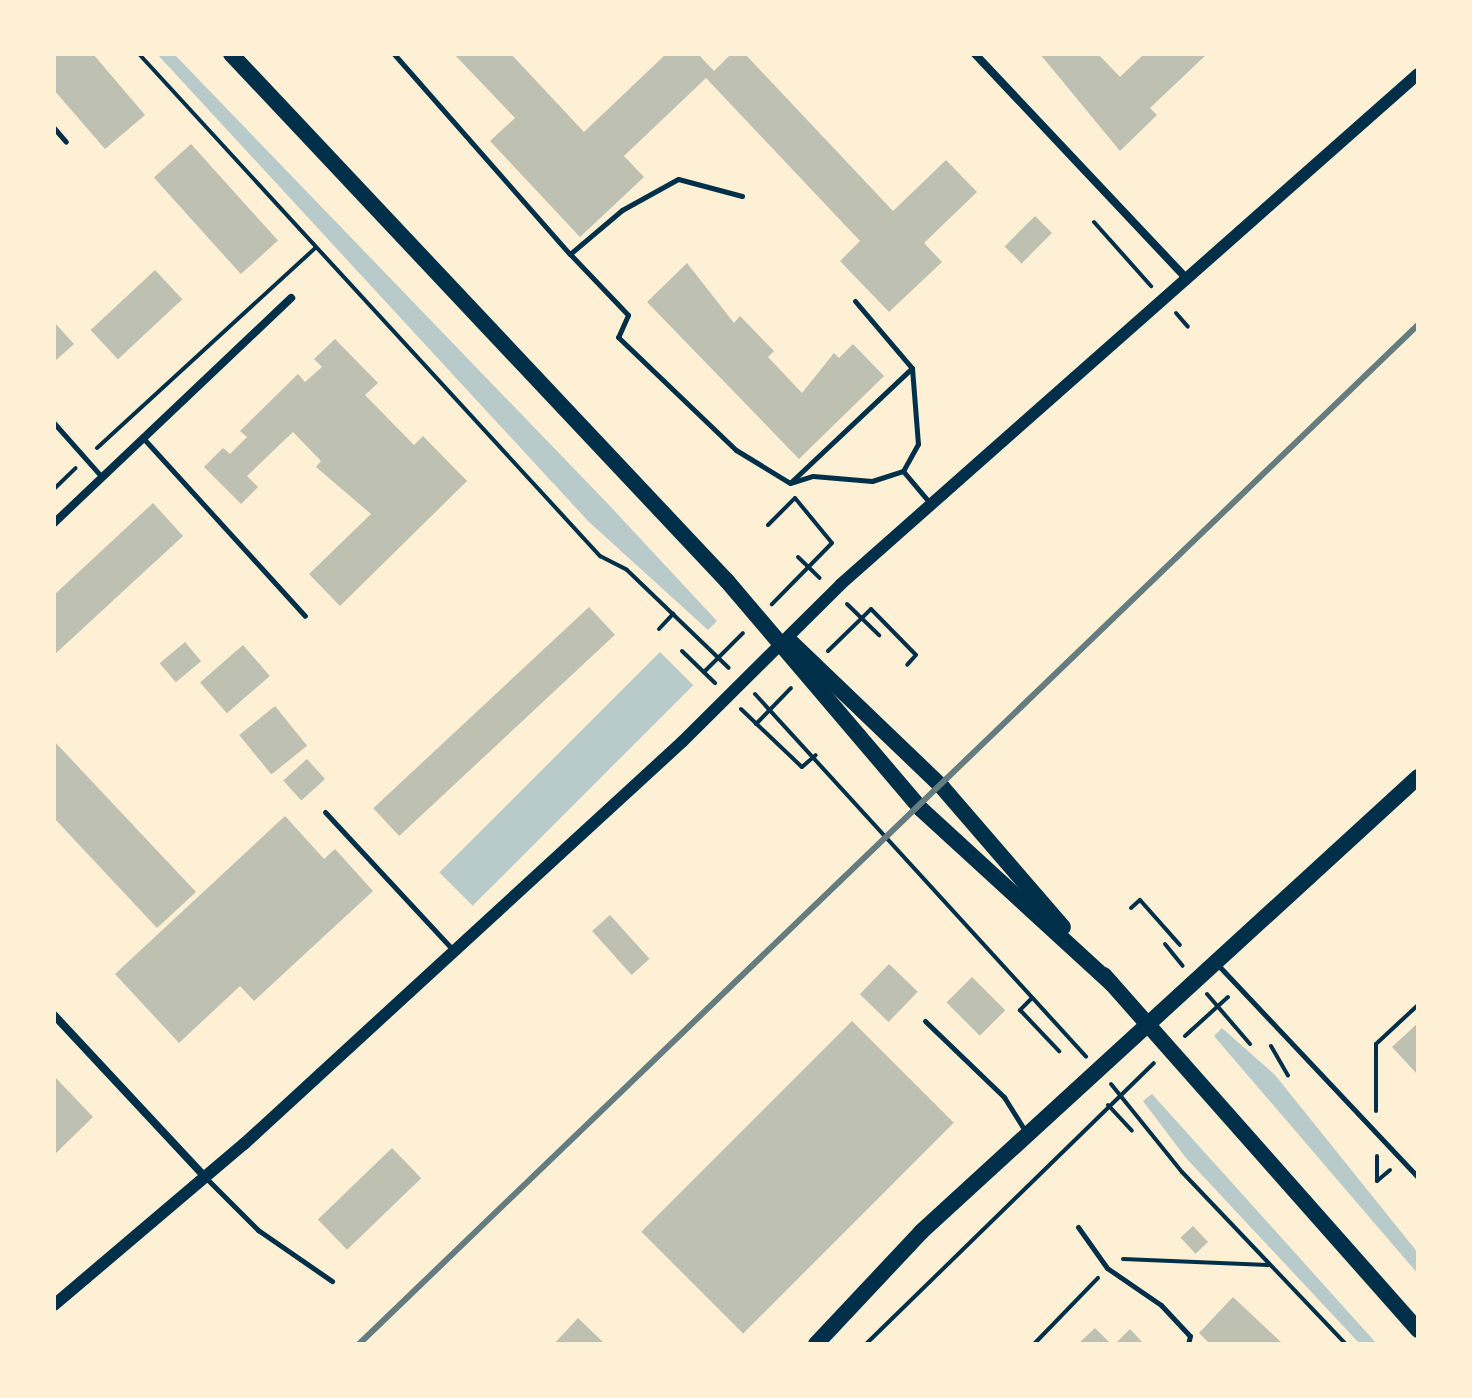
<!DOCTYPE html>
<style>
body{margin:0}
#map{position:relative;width:1472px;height:1398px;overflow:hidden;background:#fdf0d5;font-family:Raleway,sans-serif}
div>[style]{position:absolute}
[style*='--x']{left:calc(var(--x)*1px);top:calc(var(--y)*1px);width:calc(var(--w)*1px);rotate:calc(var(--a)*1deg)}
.green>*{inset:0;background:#b9caca;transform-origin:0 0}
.building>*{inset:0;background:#bec0b2;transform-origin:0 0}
.path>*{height:4px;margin:-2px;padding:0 2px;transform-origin:2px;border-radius:2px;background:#003049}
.service>*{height:5px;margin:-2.5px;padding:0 2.5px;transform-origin:2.5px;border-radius:2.5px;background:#003049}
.minor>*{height:8px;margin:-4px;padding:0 4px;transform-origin:4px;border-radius:4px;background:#003049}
.tertiary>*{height:12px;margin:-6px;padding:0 6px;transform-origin:6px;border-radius:6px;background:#003049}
.primary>*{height:16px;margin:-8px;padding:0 8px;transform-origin:8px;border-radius:8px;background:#003049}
.rail>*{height:6px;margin:-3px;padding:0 3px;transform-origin:3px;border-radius:3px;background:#657d81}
span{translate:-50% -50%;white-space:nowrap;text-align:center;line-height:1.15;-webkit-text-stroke:7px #fdf0d5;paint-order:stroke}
.frame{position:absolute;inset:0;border:56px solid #fdf0d5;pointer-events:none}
</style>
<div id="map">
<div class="green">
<i style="clip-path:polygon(157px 54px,174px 54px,608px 504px,717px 621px,708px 630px,589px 522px)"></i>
<i style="left:660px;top:652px;width:47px;height:312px;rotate:45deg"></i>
<i style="clip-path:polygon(1222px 1028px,1275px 1075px,1418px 1253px,1418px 1274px,1214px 1036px)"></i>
<i style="clip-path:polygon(1152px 1094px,1377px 1344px,1360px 1344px,1186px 1158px,1143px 1101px)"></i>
</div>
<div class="building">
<i style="clip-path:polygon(54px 54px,93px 54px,145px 115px,105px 149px,54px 90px)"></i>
<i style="clip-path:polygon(454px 54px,511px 54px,584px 132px,666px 54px,698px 54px,714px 71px,731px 54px,745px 54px,893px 211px,946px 160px,977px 192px,924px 243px,942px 262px,889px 312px,840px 261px,860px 241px,706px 78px,624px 156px,644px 177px,580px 237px,490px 141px,515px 118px)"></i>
<i style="clip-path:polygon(1040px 54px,1098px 54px,1120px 77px,1144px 54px,1207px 54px,1150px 108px,1157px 115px,1120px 151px)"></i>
<i style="left:191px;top:144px;width:130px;height:50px;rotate:48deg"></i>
<i style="left:1035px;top:216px;width:24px;height:43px;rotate:45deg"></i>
<i style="clip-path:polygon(687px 263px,734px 323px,740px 316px,774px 351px,768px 357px,802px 393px,834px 353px,839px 358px,853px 344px,884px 376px,799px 459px,647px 302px)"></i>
<i style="left:155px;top:270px;width:40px;height:88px;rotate:47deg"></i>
<i style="clip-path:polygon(54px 322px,74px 344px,54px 362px)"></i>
<i style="clip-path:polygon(335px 339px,378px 383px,365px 395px,414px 445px,423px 436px,467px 481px,340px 606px,309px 574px,371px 514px,316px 467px,321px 461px,293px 432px,247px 476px,258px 487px,241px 504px,204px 467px,223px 448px,230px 454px,247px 437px,240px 431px,298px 374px,305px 382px,322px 367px,314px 359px)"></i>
<i style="clip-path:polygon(153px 503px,183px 536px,54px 655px,54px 595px)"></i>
<i style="left:589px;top:607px;width:38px;height:295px;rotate:47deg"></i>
<i style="left:185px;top:642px;width:25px;height:33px;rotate:50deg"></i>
<i style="left:243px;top:645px;width:41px;height:57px;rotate:49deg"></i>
<i style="left:275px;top:706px;width:51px;height:46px;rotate:51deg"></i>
<i style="clip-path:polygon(54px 741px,196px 892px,157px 928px,54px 818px)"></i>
<i style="left:307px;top:759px;width:27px;height:32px;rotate:48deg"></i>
<i style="clip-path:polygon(285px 816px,324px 859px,335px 849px,373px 891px,254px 1001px,240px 986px,179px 1043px,115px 974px)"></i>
<i style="left:610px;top:915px;width:59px;height:24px;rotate:48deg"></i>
<i style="left:889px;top:964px;width:40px;height:42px;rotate:44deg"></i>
<i style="left:972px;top:977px;width:47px;height:36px;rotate:45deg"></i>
<i style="left:852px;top:1021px;width:144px;height:298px;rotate:45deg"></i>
<i style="clip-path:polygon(1418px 1023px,1418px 1075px,1392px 1047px)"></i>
<i style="clip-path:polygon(54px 1076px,93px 1117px,54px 1155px)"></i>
<i style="left:392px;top:1148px;width:42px;height:103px;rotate:46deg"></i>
<i style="left:1193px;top:1226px;width:22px;height:17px;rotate:47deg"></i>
<i style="clip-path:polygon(1233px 1297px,1283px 1344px,1210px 1344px,1199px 1333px)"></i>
<i style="clip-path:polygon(578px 1318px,605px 1344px,554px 1344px)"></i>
<i style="clip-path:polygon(1095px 1328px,1111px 1344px,1078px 1344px)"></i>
<i style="clip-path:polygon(1130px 1329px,1144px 1344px,1115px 1344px)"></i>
</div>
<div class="path">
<i style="--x:139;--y:54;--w:682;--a:47.44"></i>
<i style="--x:600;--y:556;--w:30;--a:27"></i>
<i style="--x:627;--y:570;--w:141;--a:43.9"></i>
<i style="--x:1094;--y:222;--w:86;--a:48.3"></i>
<i style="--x:1176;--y:313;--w:18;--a:49"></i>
<i style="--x:97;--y:448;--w:297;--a:-42.5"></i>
<i style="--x:54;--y:489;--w:30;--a:-44"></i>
<i style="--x:768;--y:525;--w:38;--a:-45"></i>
<i style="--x:795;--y:498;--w:58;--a:50.6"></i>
<i style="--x:832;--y:543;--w:86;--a:134.5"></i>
<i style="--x:798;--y:557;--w:30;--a:44"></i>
<i style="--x:847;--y:604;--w:45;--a:44.1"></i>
<i style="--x:659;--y:629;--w:21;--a:-47"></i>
<i style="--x:682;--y:651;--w:46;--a:44.1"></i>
<i style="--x:828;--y:651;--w:60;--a:-44.3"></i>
<i style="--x:871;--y:609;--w:64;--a:45.6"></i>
<i style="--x:916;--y:655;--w:13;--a:132"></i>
<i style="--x:704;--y:672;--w:55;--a:-45"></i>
<i style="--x:755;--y:694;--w:491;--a:47.6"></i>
<i style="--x:741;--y:709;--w:84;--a:43.6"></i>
<i style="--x:802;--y:767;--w:18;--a:-41"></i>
<i style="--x:756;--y:724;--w:50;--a:-45.8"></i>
<i style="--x:1131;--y:908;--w:12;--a:-42"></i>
<i style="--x:1140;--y:900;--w:60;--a:48.4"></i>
<i style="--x:1165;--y:944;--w:28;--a:51"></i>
<i style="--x:1207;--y:994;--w:66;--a:49.3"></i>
<i style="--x:1031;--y:999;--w:16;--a:135"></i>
<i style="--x:1020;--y:1010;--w:57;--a:46.4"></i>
<i style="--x:1185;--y:1036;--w:58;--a:-42.2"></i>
<i style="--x:1271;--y:1046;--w:34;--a:60"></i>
<i style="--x:1111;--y:1084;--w:113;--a:51.1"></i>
<i style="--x:1182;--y:1172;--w:238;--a:46.4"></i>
<i style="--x:1108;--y:1105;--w:35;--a:47"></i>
<i style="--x:1376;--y:1111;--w:67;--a:-90"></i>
<i style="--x:1376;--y:1044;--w:57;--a:-42.9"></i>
<i style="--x:1377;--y:1156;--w:25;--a:90"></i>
<i style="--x:1377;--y:1181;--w:17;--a:-40"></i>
<i style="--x:1123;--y:1259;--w:145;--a:2.4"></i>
<i style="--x:866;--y:1344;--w:402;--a:-44.3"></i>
<i style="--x:1034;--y:1344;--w:92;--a:-45.9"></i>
</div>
<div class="service">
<i style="--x:394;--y:54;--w:266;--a:48.7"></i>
<i style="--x:54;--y:128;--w:18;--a:49"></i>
<i style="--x:742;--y:196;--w:66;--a:-165.1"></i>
<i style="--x:678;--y:179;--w:64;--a:151"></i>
<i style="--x:622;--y:210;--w:68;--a:139.8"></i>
<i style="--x:570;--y:254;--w:84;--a:46.4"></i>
<i style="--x:628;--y:315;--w:24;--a:114"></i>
<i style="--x:618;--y:337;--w:163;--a:43.8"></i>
<i style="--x:736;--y:450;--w:63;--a:31.4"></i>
<i style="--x:790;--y:483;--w:24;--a:-17"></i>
<i style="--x:813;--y:476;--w:59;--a:4.8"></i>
<i style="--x:872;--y:481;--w:33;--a:-18"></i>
<i style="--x:903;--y:471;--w:42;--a:49.8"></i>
<i style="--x:855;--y:301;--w:88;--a:49.6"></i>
<i style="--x:912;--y:368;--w:76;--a:85.5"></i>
<i style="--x:918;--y:444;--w:31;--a:119"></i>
<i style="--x:54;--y:423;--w:72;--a:48.4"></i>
<i style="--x:144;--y:439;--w:239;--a:47.7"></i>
<i style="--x:791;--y:482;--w:166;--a:-43.3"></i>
<i style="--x:325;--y:812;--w:190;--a:47.1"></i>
<i style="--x:1218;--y:965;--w:291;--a:46.7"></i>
<i style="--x:925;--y:1021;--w:110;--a:43.9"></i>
<i style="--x:1004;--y:1097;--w:39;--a:58"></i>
<i style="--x:206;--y:1178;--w:74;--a:45"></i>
<i style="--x:258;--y:1230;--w:90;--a:34.6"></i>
<i style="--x:1078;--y:1227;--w:50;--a:54.7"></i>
<i style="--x:1107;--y:1268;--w:65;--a:34.4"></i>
<i style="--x:1161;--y:1305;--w:42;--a:46.9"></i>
<i style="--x:1190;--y:1336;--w:8;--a:104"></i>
</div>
<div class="minor">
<i style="--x:975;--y:54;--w:305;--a:46.7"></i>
<i style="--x:54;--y:523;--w:327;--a:-43.5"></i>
<i style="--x:54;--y:1015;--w:221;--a:47"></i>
</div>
<div class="tertiary">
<i style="--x:54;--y:1305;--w:249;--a:-40.3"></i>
<i style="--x:244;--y:1144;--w:595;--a:-42.55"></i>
<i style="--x:682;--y:742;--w:224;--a:-44.8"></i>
<i style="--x:841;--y:584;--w:770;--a:-41.47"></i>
</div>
<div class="primary">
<i style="--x:231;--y:54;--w:724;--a:46.74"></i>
<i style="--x:727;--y:581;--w:299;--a:49.6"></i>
<i style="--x:921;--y:809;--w:258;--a:42.5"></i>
<i style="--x:792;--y:643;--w:208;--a:43.8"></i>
<i style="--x:942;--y:787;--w:185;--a:49.2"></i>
<i style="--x:1104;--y:975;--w:474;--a:48.5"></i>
<i style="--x:816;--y:1344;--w:154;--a:-46.8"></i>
<i style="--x:921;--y:1232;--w:674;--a:-42.47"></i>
</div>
<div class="rail">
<i style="--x:359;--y:1344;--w:1470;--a:-43.9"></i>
</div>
<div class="frame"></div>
</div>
